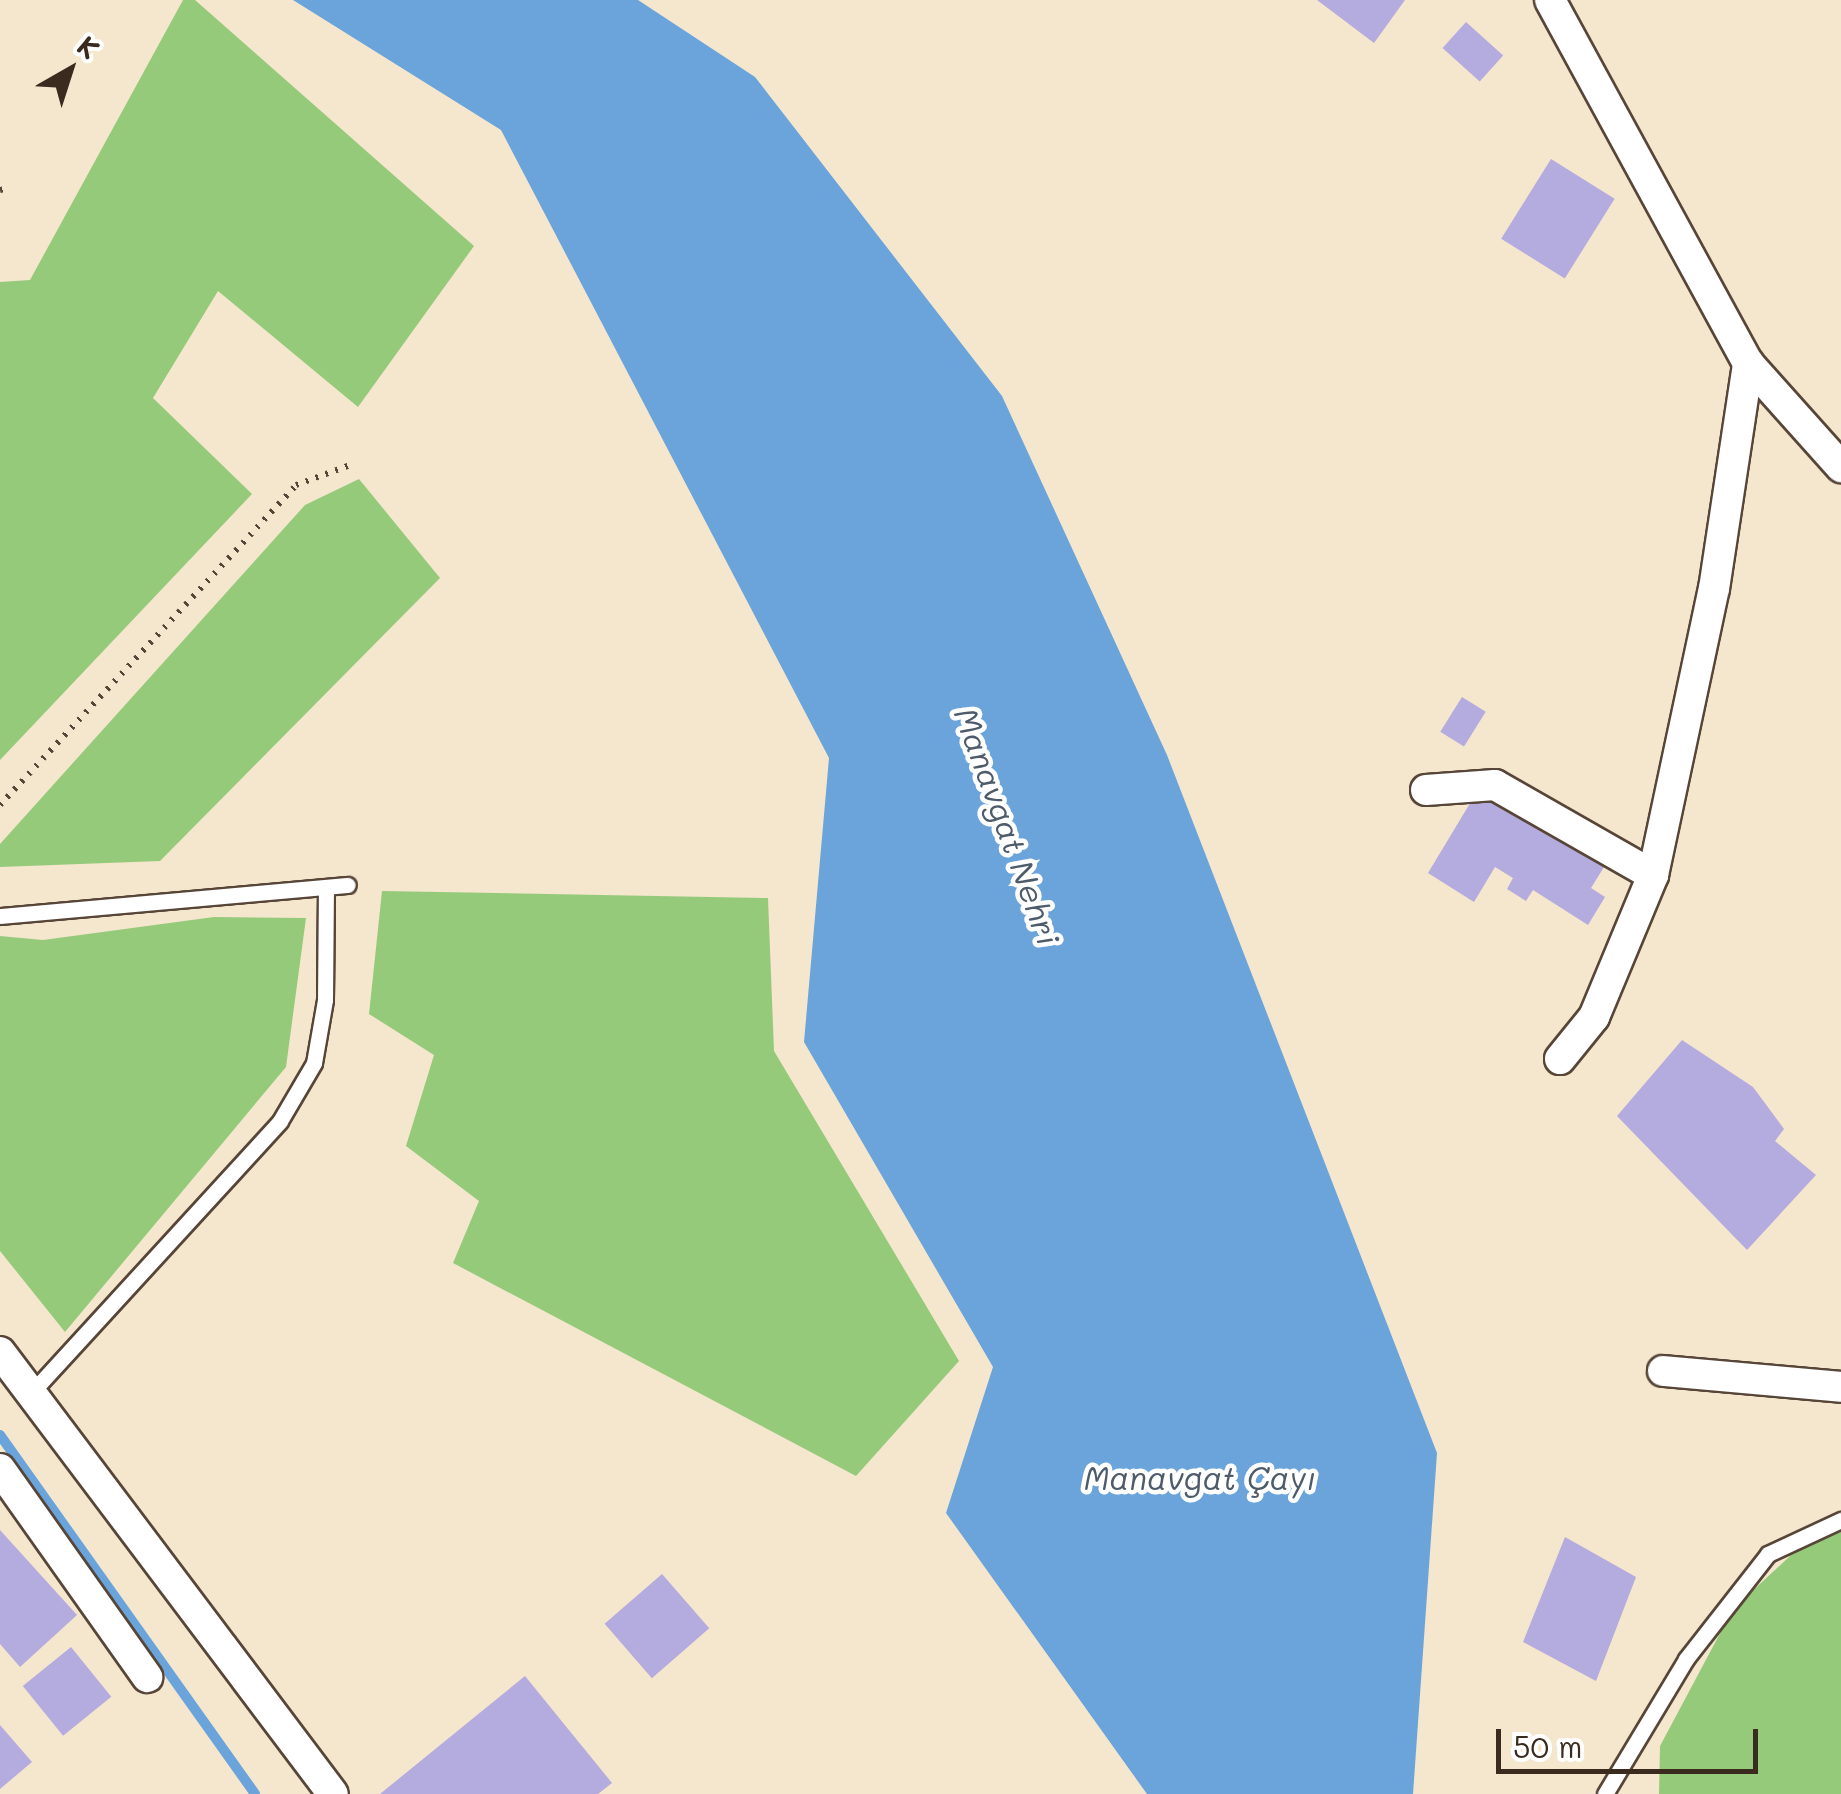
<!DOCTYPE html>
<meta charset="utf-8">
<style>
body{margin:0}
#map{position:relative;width:1841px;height:1794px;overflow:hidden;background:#f5e6ce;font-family:Mali,sans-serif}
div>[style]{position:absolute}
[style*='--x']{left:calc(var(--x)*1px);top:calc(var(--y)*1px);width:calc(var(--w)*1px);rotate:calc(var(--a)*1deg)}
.green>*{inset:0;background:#96ca7b}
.water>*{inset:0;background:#6ba4db}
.stream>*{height:10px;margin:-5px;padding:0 5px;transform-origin:5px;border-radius:5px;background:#6ba4db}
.building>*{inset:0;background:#b4abde;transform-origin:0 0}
.path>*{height:6px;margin-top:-3px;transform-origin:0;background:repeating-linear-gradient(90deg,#574638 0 2.5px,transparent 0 10.5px)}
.roads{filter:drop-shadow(2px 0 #574638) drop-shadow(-2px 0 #574638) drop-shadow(0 2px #574638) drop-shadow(0 -2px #574638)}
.service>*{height:15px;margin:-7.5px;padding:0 7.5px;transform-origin:7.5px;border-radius:7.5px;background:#fff}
.minor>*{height:30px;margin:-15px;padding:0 15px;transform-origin:15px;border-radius:15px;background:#fff}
span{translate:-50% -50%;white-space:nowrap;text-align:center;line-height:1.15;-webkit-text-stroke:9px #fff;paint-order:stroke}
.water-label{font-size:32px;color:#4e5b6a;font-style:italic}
.north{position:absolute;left:20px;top:20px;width:100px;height:100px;-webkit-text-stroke:8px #fff;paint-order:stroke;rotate:39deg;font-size:28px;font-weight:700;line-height:40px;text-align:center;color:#3b2a1e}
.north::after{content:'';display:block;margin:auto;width:35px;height:45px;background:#3b2a1e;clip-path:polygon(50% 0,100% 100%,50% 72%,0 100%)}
.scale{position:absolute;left:1496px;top:1729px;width:262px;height:45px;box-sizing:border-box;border:5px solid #3b2a1e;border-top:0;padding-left:12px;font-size:30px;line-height:35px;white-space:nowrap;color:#3b2a1e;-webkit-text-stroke:8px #fff;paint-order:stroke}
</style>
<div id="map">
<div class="green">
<i style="clip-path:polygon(183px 0,195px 0,474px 246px,358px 407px,218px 291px,153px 398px,252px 494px,0 760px,0 282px,30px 280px)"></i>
<i style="clip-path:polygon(359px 479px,440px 578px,160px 861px,0 867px,0 844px,305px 505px)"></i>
<i style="clip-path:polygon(382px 891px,768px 898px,774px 1051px,959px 1361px,856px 1476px,453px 1263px,479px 1201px,406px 1146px,434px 1055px,369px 1014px)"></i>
<i style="clip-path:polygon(214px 917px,306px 918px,286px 1067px,65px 1332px,0 1251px,0 936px,43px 940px)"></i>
<i style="clip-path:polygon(1841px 1529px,1841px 1794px,1659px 1794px,1660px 1746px,1733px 1609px,1804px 1543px)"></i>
</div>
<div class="water">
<i style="clip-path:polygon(293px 0,638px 0,755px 77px,1002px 396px,1167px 755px,1437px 1453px,1413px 1794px,1147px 1794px,946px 1513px,993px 1367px,804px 1042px,829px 758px,501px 130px)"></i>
</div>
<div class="stream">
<i style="--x:0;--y:1435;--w:440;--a:54.6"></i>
</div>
<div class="building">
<i style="clip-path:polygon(1317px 0,1405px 0,1374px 43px)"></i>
<i style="left:1466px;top:22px;width:50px;height:35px;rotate:42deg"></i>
<i style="left:1551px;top:159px;width:75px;height:94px;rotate:32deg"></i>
<i style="left:1462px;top:697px;width:28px;height:41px;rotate:32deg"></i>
<i style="clip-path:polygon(1478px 790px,1604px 867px,1591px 888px,1605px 897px,1588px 925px,1533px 890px,1526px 901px,1507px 889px,1513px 878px,1495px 867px,1474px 902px,1428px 873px)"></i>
<i style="clip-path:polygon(1682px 1040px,1753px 1087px,1784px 1129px,1775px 1141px,1816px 1175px,1747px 1250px,1617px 1116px)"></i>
<i style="clip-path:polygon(0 1530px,77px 1615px,20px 1667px,0 1644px)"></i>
<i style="clip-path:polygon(1565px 1537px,1636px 1577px,1596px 1681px,1523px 1642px)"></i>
<i style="left:662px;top:1574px;width:72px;height:76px;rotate:49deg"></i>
<i style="left:71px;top:1647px;width:64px;height:62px;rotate:51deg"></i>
<i style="clip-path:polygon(525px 1676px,612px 1783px,598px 1794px,380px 1794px)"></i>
<i style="clip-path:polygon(0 1725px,32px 1762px,0 1789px)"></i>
</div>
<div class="path">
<i style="--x:0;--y:190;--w:5;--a:-11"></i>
<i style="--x:0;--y:805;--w:436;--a:-47.2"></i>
<i style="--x:296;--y:485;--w:61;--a:-20.2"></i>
</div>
<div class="roads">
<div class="service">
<i style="--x:0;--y:916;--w:349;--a:-5.1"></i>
<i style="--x:32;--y:1392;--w:367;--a:-47.5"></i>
<i style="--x:280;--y:1121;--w:67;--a:-59.6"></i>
<i style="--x:314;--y:1063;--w:64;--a:-80.1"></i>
<i style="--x:325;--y:1000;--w:112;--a:-89.5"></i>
<i style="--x:1605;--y:1794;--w:157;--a:-59"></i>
<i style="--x:1686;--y:1659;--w:133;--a:-52"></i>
<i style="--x:1768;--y:1554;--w:81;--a:-25"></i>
</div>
<div class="minor">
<i style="--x:1550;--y:0;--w:413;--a:61.4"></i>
<i style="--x:1748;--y:363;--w:140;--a:48.2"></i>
<i style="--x:1426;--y:790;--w:69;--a:-4.1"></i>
<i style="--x:1495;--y:785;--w:182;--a:29.7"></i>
<i style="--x:1560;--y:1059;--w:54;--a:-51"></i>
<i style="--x:1594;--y:1017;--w:154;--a:-67.4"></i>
<i style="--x:1653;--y:875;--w:292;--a:-78"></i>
<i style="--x:1714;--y:589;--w:229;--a:-81.4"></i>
<i style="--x:0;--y:1352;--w:553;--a:53.01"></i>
<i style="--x:1663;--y:1371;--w:179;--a:5.1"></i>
<i style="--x:0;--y:1469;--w:255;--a:54.7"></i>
</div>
</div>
<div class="water-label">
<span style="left:1008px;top:826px;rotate:70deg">Manavgat Nehri</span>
<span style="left:1200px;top:1477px">Manavgat Çayı</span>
</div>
<div class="north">K</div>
<div class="scale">50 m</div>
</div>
